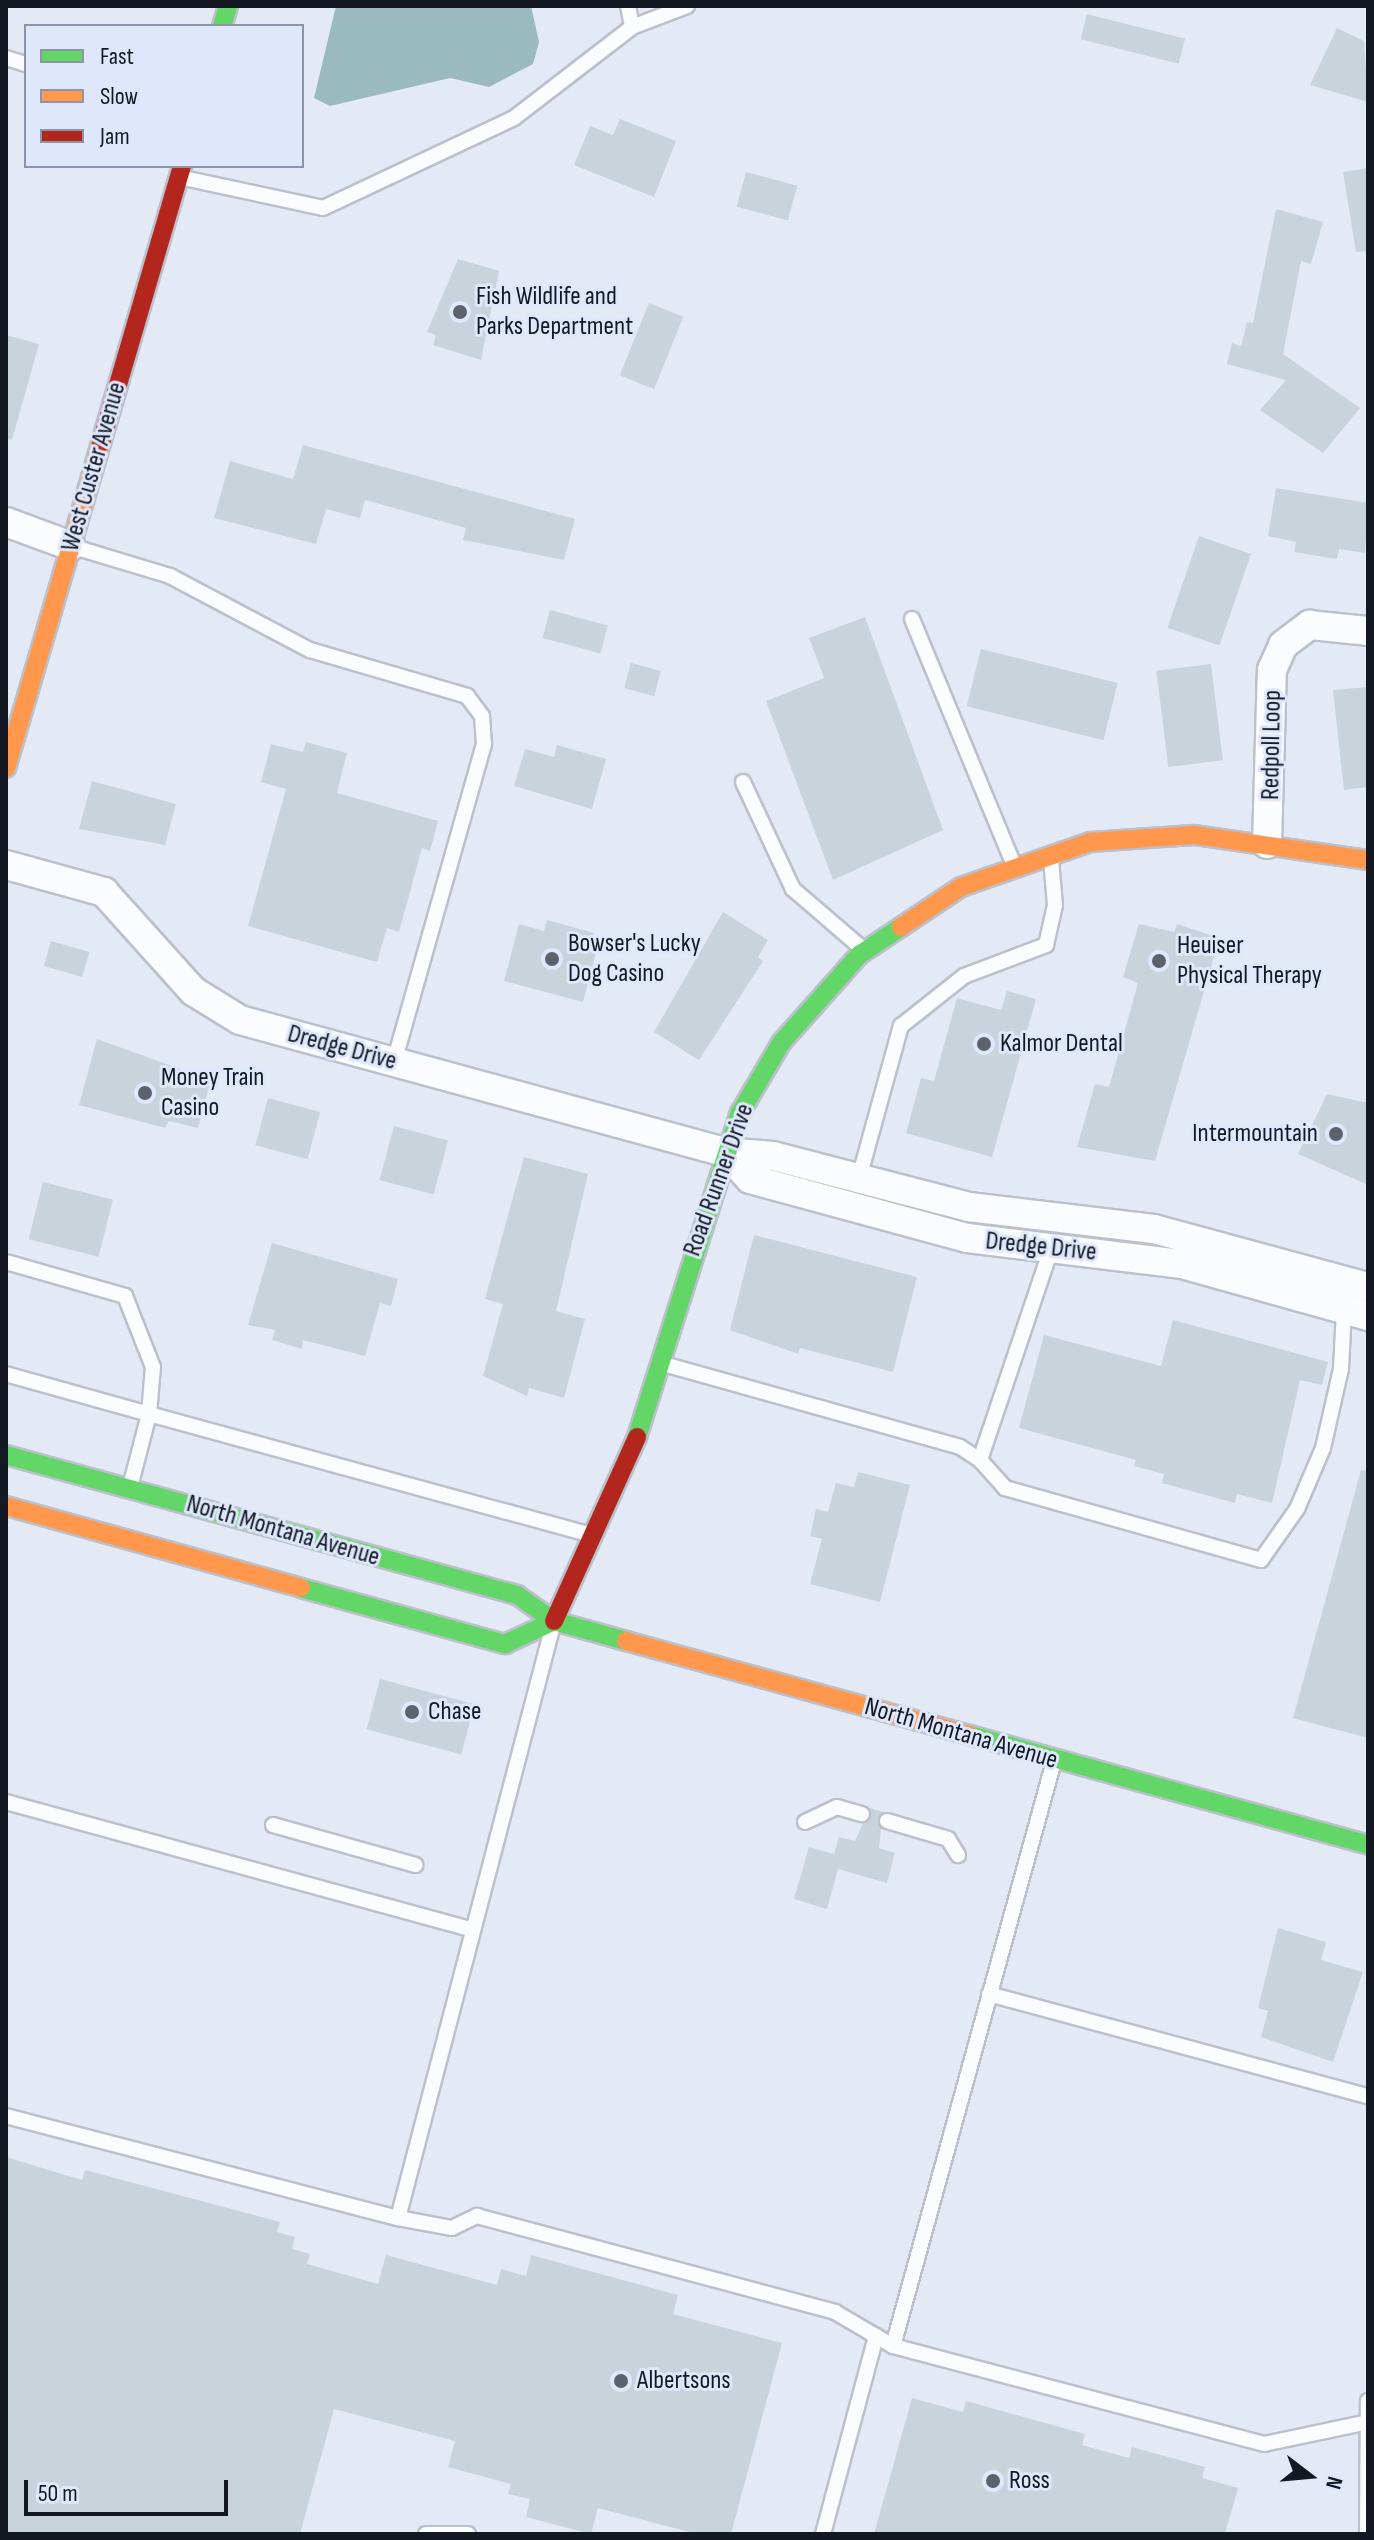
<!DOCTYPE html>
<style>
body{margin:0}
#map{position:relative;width:1374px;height:2540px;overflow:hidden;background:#e4eaf5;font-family:"Sofia Sans Condensed",sans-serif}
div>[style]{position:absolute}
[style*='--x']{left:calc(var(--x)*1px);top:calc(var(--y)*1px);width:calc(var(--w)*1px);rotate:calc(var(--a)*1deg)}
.water>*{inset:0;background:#9abac0}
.building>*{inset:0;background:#c9d3db;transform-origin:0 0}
.roads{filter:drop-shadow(2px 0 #bbc0cb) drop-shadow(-2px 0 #bbc0cb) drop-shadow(0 2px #bbc0cb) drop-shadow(0 -2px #bbc0cb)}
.lane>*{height:14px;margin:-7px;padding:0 7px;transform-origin:7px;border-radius:7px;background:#fbfcfe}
.street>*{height:28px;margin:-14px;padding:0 14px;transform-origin:14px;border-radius:14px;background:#fbfcfe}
.fast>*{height:18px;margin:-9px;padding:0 9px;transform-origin:9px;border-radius:9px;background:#63d668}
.slow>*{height:18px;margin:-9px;padding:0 9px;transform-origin:9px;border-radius:9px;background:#ff974d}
.jam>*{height:18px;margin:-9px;padding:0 9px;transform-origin:9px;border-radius:9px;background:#b3261e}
.dots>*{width:22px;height:22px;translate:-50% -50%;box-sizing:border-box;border:4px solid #dee7fb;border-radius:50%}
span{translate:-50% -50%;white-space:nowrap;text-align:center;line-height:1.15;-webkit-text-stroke:6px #dee7fb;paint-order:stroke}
.poi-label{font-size:26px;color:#131823}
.left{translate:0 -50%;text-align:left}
.right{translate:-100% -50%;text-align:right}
.street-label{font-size:26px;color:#131823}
.frame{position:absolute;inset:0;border:8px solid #131823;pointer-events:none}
.legend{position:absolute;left:24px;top:24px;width:280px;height:144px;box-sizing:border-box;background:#dee7fb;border:2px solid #8d94a5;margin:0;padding:10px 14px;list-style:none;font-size:24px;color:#131823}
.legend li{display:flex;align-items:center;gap:16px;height:40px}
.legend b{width:40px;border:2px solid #8d94a5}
.north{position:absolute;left:1270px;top:2436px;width:80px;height:80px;-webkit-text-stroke:6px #dee7fb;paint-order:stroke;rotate:106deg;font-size:22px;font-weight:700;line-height:32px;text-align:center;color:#131823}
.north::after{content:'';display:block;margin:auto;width:28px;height:36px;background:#131823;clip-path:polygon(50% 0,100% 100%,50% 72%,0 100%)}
.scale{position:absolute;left:24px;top:2480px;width:204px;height:36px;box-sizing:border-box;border:4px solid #131823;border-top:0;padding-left:10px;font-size:24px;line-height:28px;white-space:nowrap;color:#131823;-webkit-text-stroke:6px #dee7fb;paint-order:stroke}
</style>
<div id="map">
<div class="water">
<i style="clip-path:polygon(336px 6px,531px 6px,539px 42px,533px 64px,489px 87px,450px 78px,330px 106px,314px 98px)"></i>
</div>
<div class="building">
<i style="left:1087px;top:14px;width:101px;height:26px;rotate:14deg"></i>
<i style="clip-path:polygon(1337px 28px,1364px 41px,1368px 102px,1310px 85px)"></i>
<i style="clip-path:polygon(620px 119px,676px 141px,654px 197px,574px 165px,590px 126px,613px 135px)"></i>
<i style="clip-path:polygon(1368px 168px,1368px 251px,1356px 252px,1343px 172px)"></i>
<i style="left:746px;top:172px;width:53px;height:36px;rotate:15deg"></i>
<i style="clip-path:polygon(1276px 209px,1323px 222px,1311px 264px,1301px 261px,1283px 354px,1360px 408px,1323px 453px,1260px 410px,1286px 380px,1227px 364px,1232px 343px,1241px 346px,1247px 322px,1253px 323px)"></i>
<i style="clip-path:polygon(458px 259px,499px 271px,481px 360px,433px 345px,436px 335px,427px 332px)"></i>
<i style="left:649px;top:303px;width:37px;height:78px;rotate:22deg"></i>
<i style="clip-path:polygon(6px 335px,39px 344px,12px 440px,6px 439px)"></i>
<i style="clip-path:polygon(303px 445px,575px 519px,564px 560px,463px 540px,466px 528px,365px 500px,360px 518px,326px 509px,316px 544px,214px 518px,230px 461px,293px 479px)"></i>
<i style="clip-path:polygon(1276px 488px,1368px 503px,1365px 553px,1339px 549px,1337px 559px,1294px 552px,1296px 542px,1268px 536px)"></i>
<i style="left:1199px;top:536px;width:55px;height:97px;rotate:19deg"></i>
<i style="left:550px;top:610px;width:60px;height:29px;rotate:15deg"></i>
<i style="clip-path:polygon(865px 617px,943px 830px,833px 880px,766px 701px,824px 678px,809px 638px)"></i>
<i style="left:981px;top:649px;width:141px;height:59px;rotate:14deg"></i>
<i style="left:631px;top:663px;width:31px;height:26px;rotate:15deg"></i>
<i style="left:1211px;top:664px;width:97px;height:55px;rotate:83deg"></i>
<i style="clip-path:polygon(1368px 687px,1368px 787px,1344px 790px,1333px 690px)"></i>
<i style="clip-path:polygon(306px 742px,347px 753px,337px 793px,438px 821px,430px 851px,422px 848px,399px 932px,387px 928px,377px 962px,248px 926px,286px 789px,261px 782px,271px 744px,303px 752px)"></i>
<i style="clip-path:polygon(557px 745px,606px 759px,592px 809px,514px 786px,525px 749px,554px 757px)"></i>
<i style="clip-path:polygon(92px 781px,176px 804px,165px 845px,79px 829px)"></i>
<i style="clip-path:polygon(723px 912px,768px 940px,758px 957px,763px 961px,699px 1060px,654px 1032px)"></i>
<i style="clip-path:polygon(547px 920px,594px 933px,590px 947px,597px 949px,583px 1002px,504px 981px,519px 924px,544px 931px)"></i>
<i style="clip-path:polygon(1139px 924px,1174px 932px,1177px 924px,1210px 935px,1208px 945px,1217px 946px,1155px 1161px,1077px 1147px,1095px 1084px,1109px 1087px,1138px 983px,1123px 977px)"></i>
<i style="left:51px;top:941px;width:40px;height:26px;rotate:16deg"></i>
<i style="clip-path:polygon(1007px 991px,1036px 999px,992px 1157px,906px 1133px,921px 1078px,934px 1081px,957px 998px,1001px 1010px)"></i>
<i style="clip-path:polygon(97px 1039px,211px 1080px,198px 1128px,169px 1121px,165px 1128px,79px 1105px)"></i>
<i style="clip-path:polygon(1327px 1094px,1368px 1103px,1368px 1185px,1298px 1154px)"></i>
<i style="left:268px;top:1098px;width:54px;height:49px;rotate:15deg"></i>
<i style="left:394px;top:1126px;width:56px;height:56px;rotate:15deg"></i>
<i style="clip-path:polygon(524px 1157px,588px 1174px,556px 1311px,585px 1319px,564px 1398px,529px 1388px,527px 1396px,483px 1376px,503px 1304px,485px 1299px)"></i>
<i style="left:43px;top:1182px;width:72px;height:59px;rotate:14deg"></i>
<i style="clip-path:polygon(754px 1235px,917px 1277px,893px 1372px,800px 1348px,798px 1354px,730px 1330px)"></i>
<i style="clip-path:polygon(272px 1243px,398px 1279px,391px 1306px,380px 1303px,365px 1356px,303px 1340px,302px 1349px,272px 1340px,275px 1330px,248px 1325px)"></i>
<i style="clip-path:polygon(1173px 1320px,1328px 1362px,1322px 1385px,1300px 1380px,1272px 1503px,1237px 1494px,1235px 1503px,1162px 1483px,1164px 1474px,1134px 1466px,1136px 1460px,1019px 1428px,1044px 1335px,1161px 1366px)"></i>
<i style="clip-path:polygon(1361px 1470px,1368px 1471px,1368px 1738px,1293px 1718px)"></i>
<i style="clip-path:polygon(858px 1472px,910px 1485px,880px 1602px,810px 1584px,822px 1539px,810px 1536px,816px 1509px,828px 1512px,836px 1483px,854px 1487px)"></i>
<i style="left:380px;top:1679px;width:98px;height:52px;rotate:15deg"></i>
<i style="clip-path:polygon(870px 1808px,883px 1812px,879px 1848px,895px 1853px,887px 1883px,838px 1869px,827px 1909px,794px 1899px,809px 1847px,834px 1854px,839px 1837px,855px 1841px)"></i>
<i style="clip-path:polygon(1278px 1928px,1326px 1942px,1321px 1960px,1363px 1972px,1333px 2062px,1261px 2037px,1268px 2011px,1258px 2008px)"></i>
<i style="clip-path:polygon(6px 2157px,82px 2180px,85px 2170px,280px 2222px,277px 2232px,295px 2237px,292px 2249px,310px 2254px,307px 2264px,378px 2284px,386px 2255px,497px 2285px,501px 2269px,526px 2276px,531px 2255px,678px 2295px,673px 2314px,782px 2343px,731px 2534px,697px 2534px,598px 2508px,591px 2534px,526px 2517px,530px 2499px,508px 2494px,511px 2484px,448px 2467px,455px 2441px,334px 2409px,300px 2534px,6px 2534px)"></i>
<i style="clip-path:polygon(912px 2398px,963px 2412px,966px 2401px,1085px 2434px,1082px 2445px,1129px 2458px,1132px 2447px,1205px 2467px,1202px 2478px,1238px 2488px,1225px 2534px,874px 2534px)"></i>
</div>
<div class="roads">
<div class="lane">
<i style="--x:628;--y:6;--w:21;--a:79"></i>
<i style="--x:6;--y:58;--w:21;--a:17"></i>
<i style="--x:179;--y:177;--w:147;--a:12.1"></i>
<i style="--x:323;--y:208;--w:211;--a:-25.2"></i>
<i style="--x:514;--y:118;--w:149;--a:-37.6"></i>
<i style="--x:632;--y:27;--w:59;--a:-20.9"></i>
<i style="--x:74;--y:547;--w:100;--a:16.8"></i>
<i style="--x:170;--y:576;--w:158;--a:27.9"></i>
<i style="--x:310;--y:650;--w:164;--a:16.3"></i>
<i style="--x:467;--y:696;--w:25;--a:53"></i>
<i style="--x:482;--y:716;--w:28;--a:86"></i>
<i style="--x:484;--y:744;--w:330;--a:105.8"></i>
<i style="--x:912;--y:619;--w:264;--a:67.5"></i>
<i style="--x:743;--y:782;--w:118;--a:65"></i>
<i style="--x:793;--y:889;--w:94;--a:40.7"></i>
<i style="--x:859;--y:1178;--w:158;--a:-74.6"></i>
<i style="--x:901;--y:1026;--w:80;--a:-38.4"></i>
<i style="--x:964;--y:976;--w:88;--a:-20.7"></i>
<i style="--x:1046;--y:945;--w:41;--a:-77.3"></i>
<i style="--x:1055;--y:905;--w:46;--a:-95"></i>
<i style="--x:1050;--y:1252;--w:219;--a:108.6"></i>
<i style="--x:980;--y:1460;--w:38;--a:48"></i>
<i style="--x:1005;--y:1488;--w:266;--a:15.7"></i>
<i style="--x:1261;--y:1560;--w:62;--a:-54.8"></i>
<i style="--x:1297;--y:1509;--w:66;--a:-66.9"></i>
<i style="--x:1323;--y:1448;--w:81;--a:-77.2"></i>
<i style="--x:1341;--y:1369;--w:60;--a:-87.1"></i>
<i style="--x:6;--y:1262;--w:124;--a:15.9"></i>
<i style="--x:125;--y:1296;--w:76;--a:68.5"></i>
<i style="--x:153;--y:1367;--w:47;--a:94.9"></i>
<i style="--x:149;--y:1414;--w:148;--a:-164.4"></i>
<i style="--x:660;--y:1363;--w:312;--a:15.6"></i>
<i style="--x:960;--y:1447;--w:24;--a:33"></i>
<i style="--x:130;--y:1487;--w:75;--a:-75.4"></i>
<i style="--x:149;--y:1414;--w:456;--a:15.3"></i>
<i style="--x:6;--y:1802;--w:484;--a:15.3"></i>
<i style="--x:887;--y:1821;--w:64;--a:16.4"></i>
<i style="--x:948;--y:1839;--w:19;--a:58"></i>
<i style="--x:805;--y:1822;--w:35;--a:-25"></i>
<i style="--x:837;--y:1807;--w:26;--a:16"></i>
<i style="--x:273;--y:1825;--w:148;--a:15.7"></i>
<i style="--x:989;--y:1994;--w:392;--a:15.1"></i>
<i style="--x:6;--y:2116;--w:405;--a:14.6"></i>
<i style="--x:398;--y:2218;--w:609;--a:-75.35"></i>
<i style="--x:398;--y:2218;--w:55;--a:10.5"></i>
<i style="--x:452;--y:2228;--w:28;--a:-26"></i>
<i style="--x:477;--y:2216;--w:371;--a:15"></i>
<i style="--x:835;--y:2312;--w:67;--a:30.4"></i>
<i style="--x:893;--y:2346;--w:384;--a:14.8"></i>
<i style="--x:1264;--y:2444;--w:106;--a:-11.9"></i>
<i style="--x:893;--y:2346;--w:607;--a:-74.61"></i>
<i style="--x:426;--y:2534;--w:42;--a:0"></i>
<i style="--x:823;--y:2534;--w:205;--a:-75"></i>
<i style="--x:1367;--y:2534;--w:133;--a:-89.6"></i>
</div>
<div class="street">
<i style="--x:6;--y:522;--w:69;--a:20.3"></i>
<i style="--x:1267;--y:844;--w:174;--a:-88.4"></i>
<i style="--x:1272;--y:670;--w:27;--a:-66"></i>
<i style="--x:1283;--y:645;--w:34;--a:-37"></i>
<i style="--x:1310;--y:625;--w:58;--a:5.9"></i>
<i style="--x:6;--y:865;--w:102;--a:15.4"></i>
<i style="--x:104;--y:892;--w:133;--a:48"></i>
<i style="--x:193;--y:991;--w:55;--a:31.7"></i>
<i style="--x:240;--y:1020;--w:503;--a:15.23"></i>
<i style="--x:725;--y:1152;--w:48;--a:4.8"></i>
<i style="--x:773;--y:1156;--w:203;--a:14.6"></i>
<i style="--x:969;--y:1207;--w:186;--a:6.8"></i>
<i style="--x:1154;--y:1229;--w:222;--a:15.2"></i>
<i style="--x:725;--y:1152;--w:37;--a:47"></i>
<i style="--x:750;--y:1179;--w:225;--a:15.2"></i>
<i style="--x:967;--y:1238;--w:217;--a:6.9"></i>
<i style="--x:1182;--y:1264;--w:193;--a:15.6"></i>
</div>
<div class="fast">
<i style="--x:222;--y:26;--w:21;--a:-73"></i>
<i style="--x:637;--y:1437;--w:340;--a:-72.4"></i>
<i style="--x:740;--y:1113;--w:81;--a:-59.6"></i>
<i style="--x:781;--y:1043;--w:118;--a:-48.4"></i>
<i style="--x:859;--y:955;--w:50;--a:-33.7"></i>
<i style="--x:6;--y:1455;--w:530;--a:15.32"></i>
<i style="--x:517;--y:1595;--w:45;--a:35.1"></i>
<i style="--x:554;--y:1621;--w:75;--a:15.5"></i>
<i style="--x:301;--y:1588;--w:212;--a:15.4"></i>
<i style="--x:505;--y:1644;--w:54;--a:-25.1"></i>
<i style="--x:970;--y:1735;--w:413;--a:15.4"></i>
</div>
<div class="slow">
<i style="--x:6;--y:768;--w:339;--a:-73.7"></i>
<i style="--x:901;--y:927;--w:72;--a:-33.7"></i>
<i style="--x:961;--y:887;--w:137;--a:-19.2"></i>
<i style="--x:1090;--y:842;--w:104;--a:-3.9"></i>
<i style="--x:1194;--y:835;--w:176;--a:8.2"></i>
<i style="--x:6;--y:1506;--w:306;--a:15.5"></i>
<i style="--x:626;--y:1641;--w:357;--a:15.3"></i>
</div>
<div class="jam">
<i style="--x:101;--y:443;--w:289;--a:-73.7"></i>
<i style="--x:554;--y:1621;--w:202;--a:-65.7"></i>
</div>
</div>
<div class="dots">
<i style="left:460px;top:312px;background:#5c626c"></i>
<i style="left:552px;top:959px;background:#5c626c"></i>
<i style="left:1159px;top:961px;background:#5c626c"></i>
<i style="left:984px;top:1044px;background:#5c626c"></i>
<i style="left:145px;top:1093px;background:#5c626c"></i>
<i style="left:1336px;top:1134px;background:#5c626c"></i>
<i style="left:412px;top:1712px;background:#5c626c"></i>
<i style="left:621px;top:2381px;background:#5c626c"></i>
<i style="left:993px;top:2481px;background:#5c626c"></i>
</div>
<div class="poi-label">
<span class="left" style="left:476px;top:312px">Fish Wildlife and<br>Parks Department</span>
<span class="left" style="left:568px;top:959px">Bowser's Lucky<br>Dog Casino</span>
<span class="left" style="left:1177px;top:961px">Heuiser<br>Physical Therapy</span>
<span class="left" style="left:1000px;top:1044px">Kalmor Dental</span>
<span class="left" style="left:161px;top:1093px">Money Train<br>Casino</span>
<span class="right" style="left:1318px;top:1134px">Intermountain</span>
<span class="left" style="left:428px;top:1712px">Chase</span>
<span class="left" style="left:637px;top:2381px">Albertsons</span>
<span class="left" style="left:1009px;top:2481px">Ross</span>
</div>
<div class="street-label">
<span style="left:94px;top:467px;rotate:-74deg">West Custer Avenue</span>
<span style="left:1272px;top:745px;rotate:-89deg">Redpoll Loop</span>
<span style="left:342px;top:1048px;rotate:15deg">Dredge Drive</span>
<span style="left:719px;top:1180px;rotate:-70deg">Road Runner Drive</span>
<span style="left:1041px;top:1247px;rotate:6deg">Dredge Drive</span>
<span style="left:283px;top:1531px;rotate:16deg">North Montana Avenue</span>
<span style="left:961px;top:1734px;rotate:16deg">North Montana Avenue</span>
</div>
<div class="frame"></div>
<ul class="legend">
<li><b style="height:10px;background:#63d668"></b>Fast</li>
<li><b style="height:10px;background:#ff974d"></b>Slow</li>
<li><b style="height:10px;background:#b3261e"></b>Jam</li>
</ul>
<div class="north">N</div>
<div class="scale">50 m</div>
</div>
